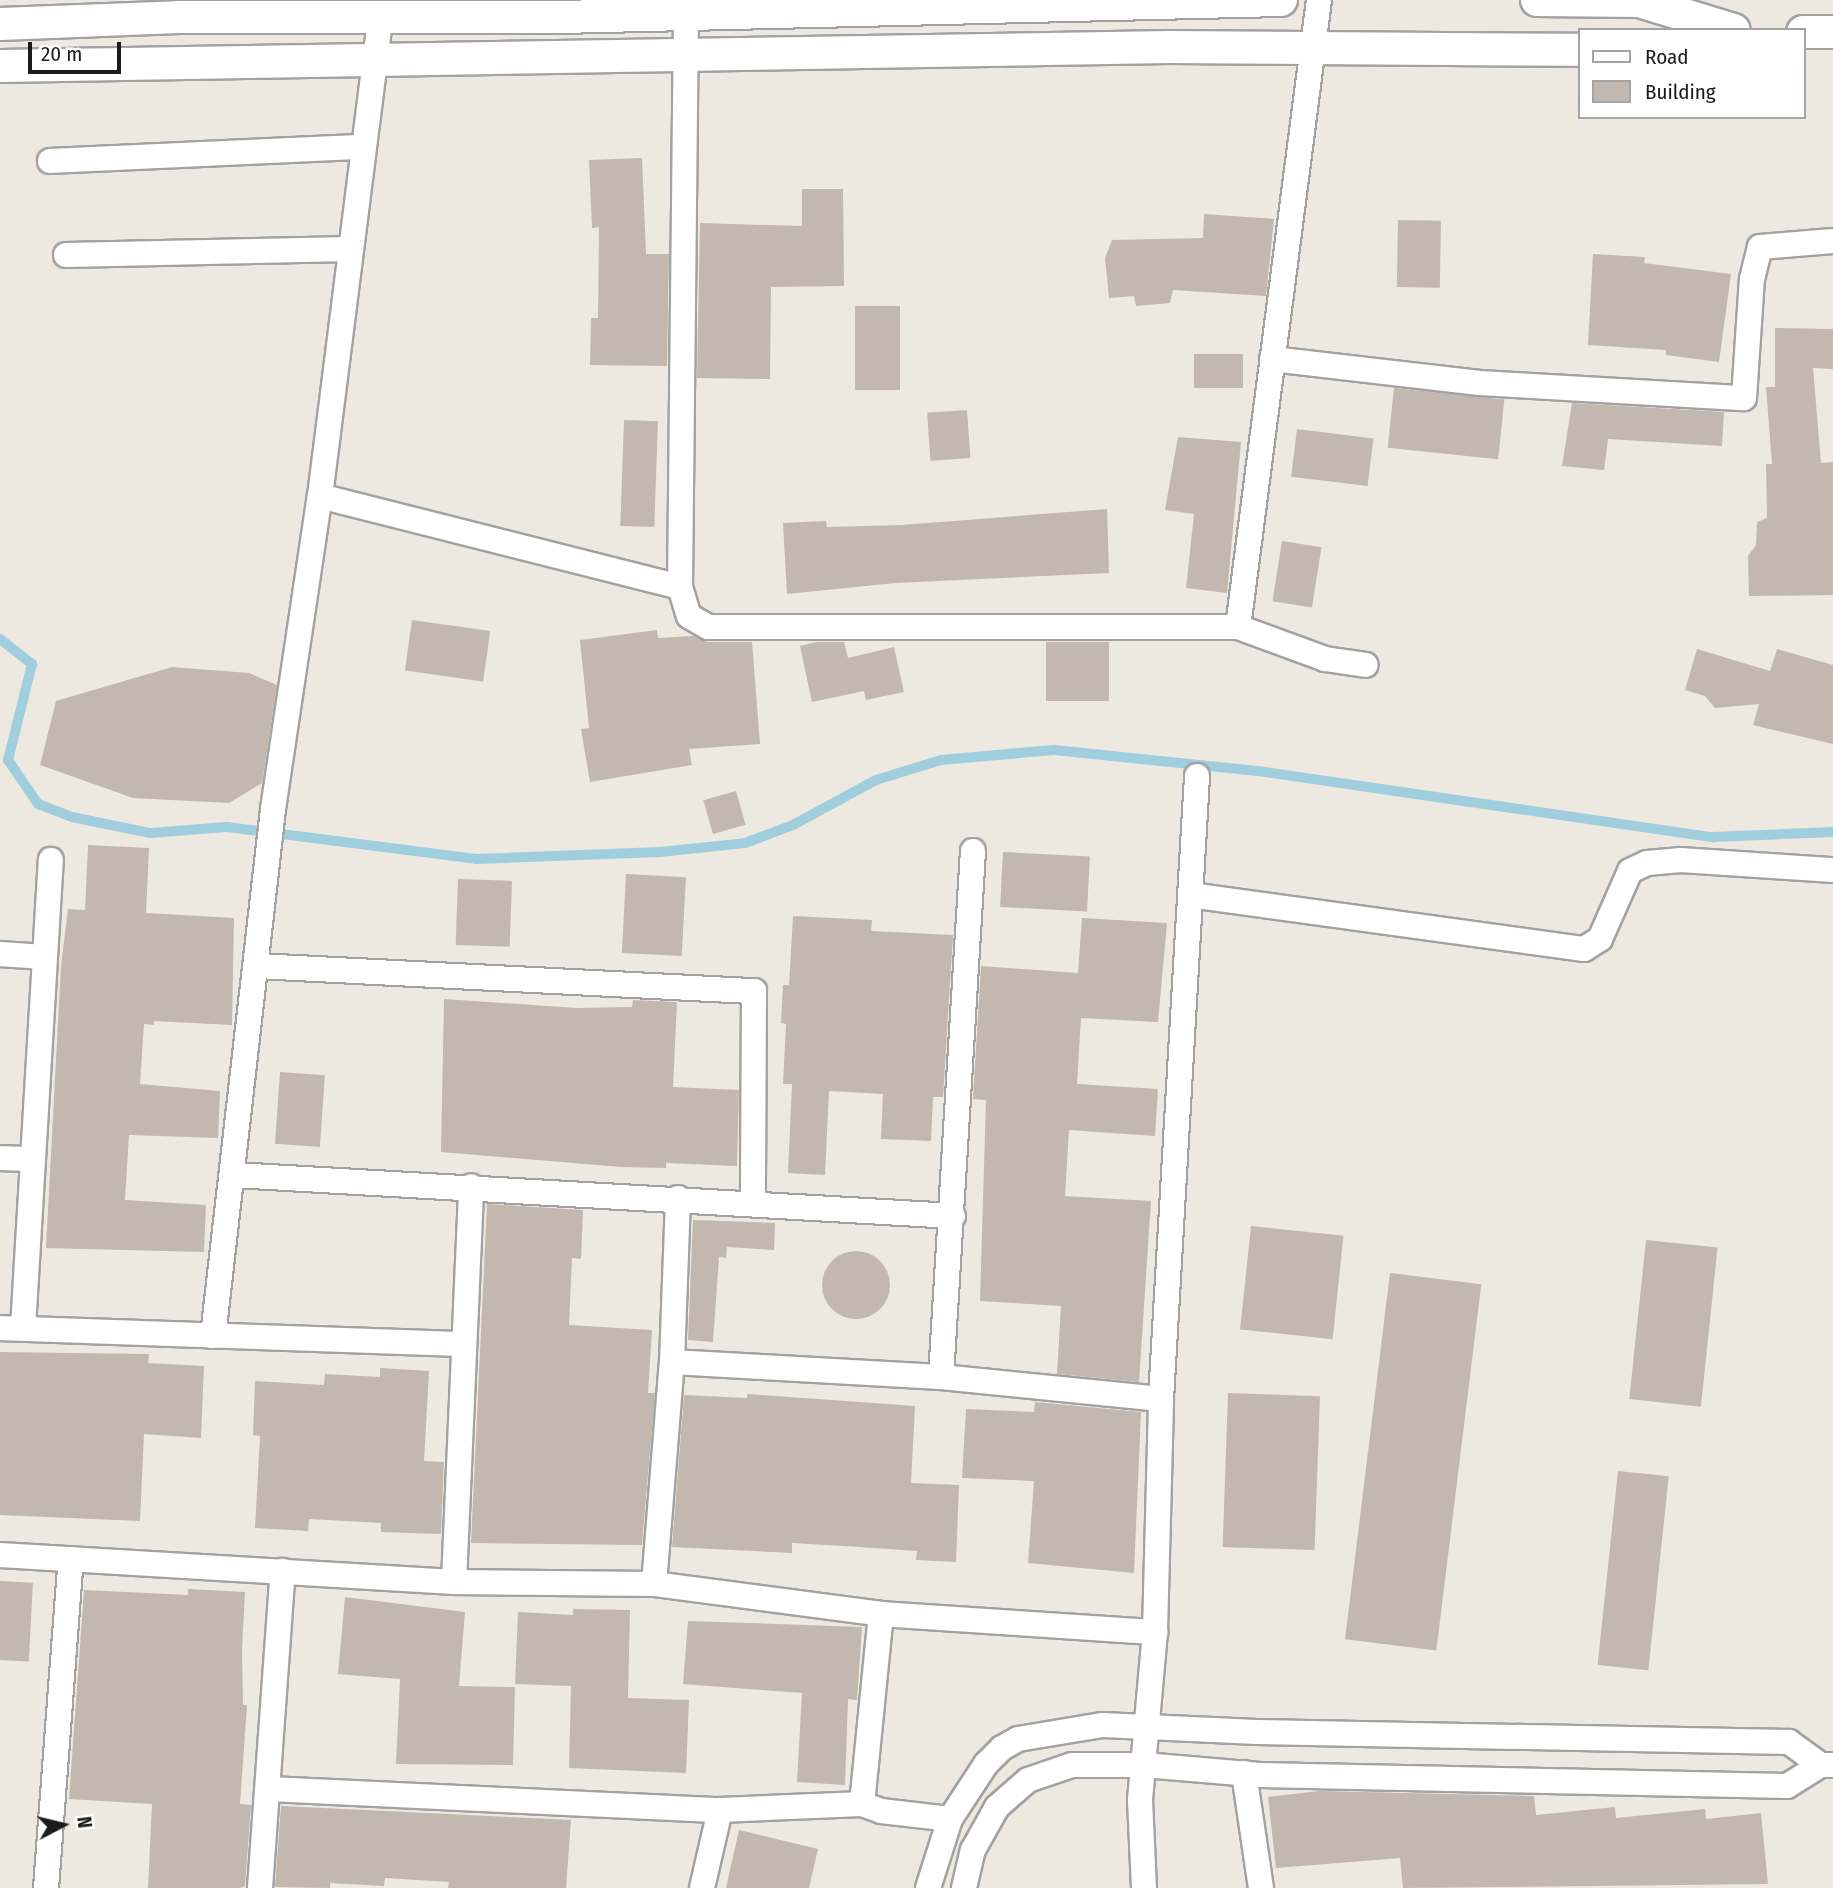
<!DOCTYPE html>
<style>
body{margin:0}
#map{position:relative;width:1833px;height:1888px;overflow:hidden;background:#ede9e0;font-family:"Fira Sans Condensed",sans-serif}
div>[style]{position:absolute}
[style*='--x']{left:calc(var(--x)*1px);top:calc(var(--y)*1px);width:calc(var(--w)*1px);rotate:calc(var(--a)*1deg)}
.stream>*{height:10px;margin:-5px;padding:0 5px;transform-origin:5px;border-radius:5px;background:#a0cedc}
.building>*{inset:0;background:#c2b8b0;transform-origin:0 0}
.round{border-radius:50%}
.roads{filter:drop-shadow(2px 0 #a2a2a2) drop-shadow(-2px 0 #a2a2a2) drop-shadow(0 2px #a2a2a2) drop-shadow(0 -2px #a2a2a2)}
.minor>*{height:24px;margin:-12px;padding:0 12px;transform-origin:12px;border-radius:12px;background:#fff}
.tertiary>*{height:32px;margin:-16px;padding:0 16px;transform-origin:16px;border-radius:16px;background:#fff}
span{translate:-50% -50%;white-space:nowrap;text-align:center;line-height:1.15;-webkit-text-stroke:7px #fff;paint-order:stroke}
.legend{position:absolute;left:1578px;top:28px;width:228px;height:91px;box-sizing:border-box;background:#fff;border:2px solid #a4a4a4;margin:0;padding:9px 12px;list-style:none;font-size:21px;color:#1b1b1b}
.legend li{display:flex;align-items:center;gap:14px;height:35px}
.legend b{width:35px;border:2px solid #a4a4a4}
.north{position:absolute;left:28px;top:1790px;width:70px;height:70px;-webkit-text-stroke:5px #fff;paint-order:stroke;rotate:83deg;font-size:19px;font-weight:700;line-height:28px;text-align:center;color:#1b1b1b}
.north::after{content:'';display:block;margin:auto;width:24px;height:32px;background:#1b1b1b;clip-path:polygon(50% 0,100% 100%,50% 72%,0 100%)}
.scale{position:absolute;left:28px;top:42px;width:93px;height:32px;box-sizing:border-box;border:4px solid #1b1b1b;border-top:0;padding-left:9px;font-size:21px;line-height:24px;white-space:nowrap;color:#1b1b1b;-webkit-text-stroke:5px #fff;paint-order:stroke}
</style>
<div id="map">
<div class="stream">
<i style="--x:0;--y:639;--w:41;--a:38"></i>
<i style="--x:32;--y:664;--w:99;--a:104"></i>
<i style="--x:8;--y:760;--w:53;--a:55.7"></i>
<i style="--x:38;--y:804;--w:36;--a:21"></i>
<i style="--x:72;--y:817;--w:80;--a:11.6"></i>
<i style="--x:150;--y:833;--w:77;--a:-4.5"></i>
<i style="--x:227;--y:827;--w:251;--a:7.3"></i>
<i style="--x:476;--y:859;--w:184;--a:-2.2"></i>
<i style="--x:660;--y:852;--w:85;--a:-6"></i>
<i style="--x:745;--y:843;--w:51;--a:-20.6"></i>
<i style="--x:793;--y:825;--w:94;--a:-28.5"></i>
<i style="--x:876;--y:780;--w:68;--a:-17.1"></i>
<i style="--x:941;--y:760;--w:113;--a:-5.1"></i>
<i style="--x:1054;--y:750;--w:205;--a:5.9"></i>
<i style="--x:1258;--y:771;--w:460;--a:8.3"></i>
<i style="--x:1713;--y:837;--w:120;--a:-2.4"></i>
</div>
<div class="building">
<i style="clip-path:polygon(642px 158px,646px 254px,669px 254px,667px 366px,590px 365px,591px 318px,598px 318px,599px 227px,592px 228px,589px 160px)"></i>
<i style="clip-path:polygon(802px 189px,843px 189px,844px 286px,771px 287px,770px 379px,697px 378px,700px 223px,802px 226px)"></i>
<i style="clip-path:polygon(1204px 214px,1274px 219px,1266px 296px,1173px 290px,1170px 303px,1136px 306px,1134px 296px,1109px 298px,1105px 258px,1112px 240px,1203px 238px)"></i>
<i style="left:1398px;top:220px;width:43px;height:67px;rotate:1deg"></i>
<i style="clip-path:polygon(1593px 254px,1645px 257px,1644px 263px,1731px 274px,1719px 362px,1666px 355px,1666px 350px,1588px 345px)"></i>
<i style="left:855px;top:306px;width:45px;height:84px"></i>
<i style="clip-path:polygon(1775px 328px,1833px 329px,1833px 369px,1813px 368px,1821px 463px,1833px 462px,1833px 595px,1749px 596px,1748px 556px,1756px 545px,1757px 522px,1767px 518px,1766px 464px,1772px 464px,1766px 387px,1775px 387px)"></i>
<i style="left:1194px;top:354px;width:49px;height:34px"></i>
<i style="left:1394px;top:388px;width:111px;height:60px;rotate:6deg"></i>
<i style="clip-path:polygon(1572px 403px,1724px 412px,1722px 446px,1608px 439px,1604px 470px,1562px 466px)"></i>
<i style="left:967px;top:410px;width:48px;height:40px;rotate:86deg"></i>
<i style="left:624px;top:420px;width:34px;height:106px;rotate:2deg"></i>
<i style="left:1297px;top:429px;width:77px;height:48px;rotate:7deg"></i>
<i style="clip-path:polygon(1178px 437px,1241px 442px,1227px 593px,1186px 588px,1194px 514px,1165px 510px)"></i>
<i style="clip-path:polygon(1107px 509px,1109px 573px,895px 583px,787px 594px,783px 523px,826px 521px,827px 527px,902px 525px)"></i>
<i style="left:1282px;top:541px;width:40px;height:61px;rotate:9deg"></i>
<i style="left:412px;top:620px;width:79px;height:51px;rotate:8deg"></i>
<i style="clip-path:polygon(657px 630px,658px 638px,693px 636px,708px 642px,752px 642px,760px 744px,689px 749px,692px 765px,590px 782px,581px 729px,589px 728px,580px 640px)"></i>
<i style="clip-path:polygon(816px 642px,844px 642px,848px 658px,894px 647px,904px 692px,866px 700px,864px 691px,812px 702px,800px 646px)"></i>
<i style="left:1046px;top:642px;width:63px;height:59px"></i>
<i style="clip-path:polygon(1697px 649px,1770px 671px,1777px 649px,1833px 665px,1833px 744px,1753px 725px,1759px 704px,1715px 708px,1705px 696px,1685px 690px)"></i>
<i style="clip-path:polygon(172px 667px,249px 673px,277px 685px,262px 783px,229px 803px,133px 798px,40px 765px,56px 701px)"></i>
<i style="left:736px;top:791px;width:35px;height:34px;rotate:74deg"></i>
<i style="clip-path:polygon(88px 845px,149px 848px,146px 913px,234px 918px,232px 1025px,154px 1021px,154px 1025px,144px 1024px,140px 1084px,220px 1091px,218px 1138px,129px 1135px,125px 1200px,206px 1205px,204px 1252px,46px 1248px,61px 966px,68px 909px,85px 910px)"></i>
<i style="left:1003px;top:852px;width:87px;height:55px;rotate:3deg"></i>
<i style="left:626px;top:874px;width:60px;height:79px;rotate:3deg"></i>
<i style="left:458px;top:879px;width:54px;height:66px;rotate:2deg"></i>
<i style="clip-path:polygon(793px 916px,872px 920px,871px 931px,953px 935px,943px 1097px,933px 1097px,931px 1141px,881px 1139px,883px 1094px,829px 1091px,825px 1175px,788px 1173px,792px 1084px,783px 1084px,786px 1024px,781px 1023px,783px 985px,789px 985px)"></i>
<i style="clip-path:polygon(1082px 918px,1167px 923px,1158px 1022px,1081px 1018px,1077px 1084px,1158px 1089px,1155px 1136px,1069px 1130px,1065px 1196px,1151px 1201px,1139px 1382px,1057px 1374px,1061px 1306px,980px 1301px,986px 1100px,973px 1099px,981px 966px,1078px 973px)"></i>
<i style="clip-path:polygon(444px 999px,577px 1008px,632px 1007px,633px 1000px,677px 1002px,673px 1087px,739px 1090px,737px 1166px,666px 1163px,666px 1168px,621px 1167px,441px 1152px)"></i>
<i style="left:280px;top:1072px;width:45px;height:72px;rotate:4deg"></i>
<i style="clip-path:polygon(487px 1204px,583px 1210px,581px 1259px,572px 1258px,569px 1325px,652px 1330px,648px 1393px,655px 1393px,642px 1545px,471px 1543px)"></i>
<i style="clip-path:polygon(693px 1220px,775px 1223px,774px 1250px,727px 1247px,726px 1258px,719px 1257px,713px 1342px,688px 1340px)"></i>
<i style="left:1251px;top:1226px;width:93px;height:104px;rotate:6deg"></i>
<i style="left:1646px;top:1240px;width:72px;height:160px;rotate:6deg"></i>
<i class="round" style="left:822px;top:1251px;width:68px;height:68px"></i>
<i style="left:1390px;top:1273px;width:92px;height:369px;rotate:7deg"></i>
<i style="clip-path:polygon(0 1352px,149px 1354px,148px 1363px,204px 1366px,201px 1438px,144px 1434px,140px 1521px,0 1515px)"></i>
<i style="clip-path:polygon(380px 1368px,429px 1371px,424px 1461px,444px 1462px,441px 1534px,381px 1532px,381px 1523px,309px 1519px,308px 1531px,255px 1528px,260px 1436px,253px 1435px,255px 1381px,324px 1385px,325px 1374px,380px 1377px)"></i>
<i style="left:1228px;top:1393px;width:92px;height:154px;rotate:2deg"></i>
<i style="clip-path:polygon(747px 1394px,915px 1406px,911px 1483px,959px 1485px,956px 1562px,916px 1560px,917px 1551px,860px 1547px,792px 1543px,792px 1553px,672px 1547px,684px 1395px,747px 1398px)"></i>
<i style="clip-path:polygon(1035px 1402px,1141px 1412px,1134px 1573px,1028px 1563px,1034px 1481px,962px 1478px,966px 1409px,1034px 1412px)"></i>
<i style="left:1618px;top:1471px;width:51px;height:195px;rotate:6deg"></i>
<i style="left:0;top:1581px;width:33px;height:79px;rotate:3deg"></i>
<i style="clip-path:polygon(188px 1589px,245px 1592px,242px 1650px,243px 1705px,247px 1705px,240px 1804px,251px 1805px,245px 1886px,240px 1888px,148px 1888px,152px 1804px,69px 1799px,84px 1590px,188px 1595px)"></i>
<i style="clip-path:polygon(345px 1597px,465px 1612px,459px 1686px,515px 1687px,513px 1765px,396px 1764px,400px 1679px,338px 1674px)"></i>
<i style="clip-path:polygon(573px 1609px,630px 1610px,628px 1698px,689px 1700px,686px 1773px,569px 1768px,571px 1686px,515px 1684px,518px 1612px,573px 1615px)"></i>
<i style="clip-path:polygon(688px 1621px,862px 1627px,857px 1700px,848px 1699px,845px 1785px,797px 1782px,802px 1693px,683px 1684px)"></i>
<i style="clip-path:polygon(1319px 1791px,1534px 1796px,1536px 1815px,1615px 1807px,1616px 1818px,1705px 1809px,1706px 1819px,1761px 1813px,1768px 1884px,1403px 1888px,1400px 1858px,1276px 1868px,1268px 1797px)"></i>
<i style="clip-path:polygon(281px 1806px,571px 1820px,566px 1888px,448px 1888px,449px 1882px,385px 1878px,384px 1886px,330px 1883px,330px 1888px,275px 1887px)"></i>
<i style="clip-path:polygon(739px 1830px,818px 1849px,809px 1888px,726px 1888px)"></i>
</div>
<div class="roads">
<div class="minor">
<i style="--x:686;--y:14;--w:573;--a:90.6"></i>
<i style="--x:680;--y:587;--w:30;--a:73"></i>
<i style="--x:689;--y:616;--w:22;--a:30"></i>
<i style="--x:708;--y:627;--w:530;--a:0"></i>
<i style="--x:1238;--y:627;--w:93;--a:20.2"></i>
<i style="--x:1325;--y:659;--w:41;--a:8.3"></i>
<i style="--x:50;--y:161;--w:312;--a:-2.6"></i>
<i style="--x:66;--y:255;--w:284;--a:-1.2"></i>
<i style="--x:1272;--y:359;--w:209;--a:6.6"></i>
<i style="--x:1480;--y:383;--w:264;--a:3.3"></i>
<i style="--x:1744;--y:398;--w:119;--a:-86.2"></i>
<i style="--x:1752;--y:279;--w:33;--a:-76"></i>
<i style="--x:1760;--y:247;--w:73;--a:-4.7"></i>
<i style="--x:320;--y:496;--w:371;--a:14.2"></i>
<i style="--x:1238;--y:627;--w:632;--a:-82.64"></i>
<i style="--x:1190;--y:895;--w:398;--a:7.8"></i>
<i style="--x:1584;--y:949;--w:19;--a:-32"></i>
<i style="--x:1600;--y:939;--w:74;--a:-66.2"></i>
<i style="--x:1630;--y:871;--w:19;--a:-25"></i>
<i style="--x:1647;--y:863;--w:34;--a:-5"></i>
<i style="--x:1681;--y:860;--w:152;--a:3.8"></i>
<i style="--x:0;--y:954;--w:43;--a:4"></i>
<i style="--x:257;--y:966;--w:498;--a:2.9"></i>
<i style="--x:754;--y:991;--w:210;--a:90.3"></i>
<i style="--x:0;--y:1158;--w:31;--a:2"></i>
<i style="--x:234;--y:1175;--w:720;--a:3.26"></i>
<i style="--x:0;--y:1328;--w:462;--a:2"></i>
<i style="--x:23;--y:1328;--w:469;--a:-86.6"></i>
<i style="--x:213;--y:1336;--w:530;--a:-83.5"></i>
<i style="--x:273;--y:809;--w:317;--a:-81.5"></i>
<i style="--x:320;--y:496;--w:484;--a:-82.8"></i>
<i style="--x:672;--y:1362;--w:269;--a:3.2"></i>
<i style="--x:941;--y:1377;--w:221;--a:5.7"></i>
<i style="--x:941;--y:1377;--w:527;--a:-86.52"></i>
<i style="--x:0;--y:1555;--w:455;--a:3.4"></i>
<i style="--x:454;--y:1582;--w:200;--a:0.6"></i>
<i style="--x:654;--y:1584;--w:229;--a:7.5"></i>
<i style="--x:881;--y:1614;--w:275;--a:3.8"></i>
<i style="--x:454;--y:1582;--w:396;--a:-87.5"></i>
<i style="--x:654;--y:1584;--w:223;--a:-85.4"></i>
<i style="--x:672;--y:1362;--w:164;--a:-87.9"></i>
<i style="--x:1244;--y:1773;--w:116;--a:81.6"></i>
<i style="--x:269;--y:1789;--w:451;--a:2.7"></i>
<i style="--x:720;--y:1810;--w:142;--a:-2.4"></i>
<i style="--x:862;--y:1804;--w:20;--a:20"></i>
<i style="--x:881;--y:1811;--w:69;--a:6.6"></i>
<i style="--x:862;--y:1804;--w:191;--a:-84.3"></i>
<i style="--x:46;--y:1888;--w:330;--a:-85.7"></i>
<i style="--x:260;--y:1888;--w:318;--a:-85.9"></i>
<i style="--x:702;--y:1888;--w:80;--a:-77"></i>
<i style="--x:928;--y:1888;--w:72;--a:-72.3"></i>
<i style="--x:950;--y:1819;--w:66;--a:-56.8"></i>
<i style="--x:986;--y:1764;--w:23;--a:-45"></i>
<i style="--x:1002;--y:1748;--w:18;--a:-29"></i>
<i style="--x:1018;--y:1739;--w:86;--a:-9.4"></i>
<i style="--x:1103;--y:1725;--w:154;--a:2.6"></i>
<i style="--x:1257;--y:1732;--w:532;--a:1.08"></i>
<i style="--x:1789;--y:1742;--w:39;--a:36"></i>
<i style="--x:964;--y:1888;--w:39;--a:-77"></i>
<i style="--x:973;--y:1850;--w:49;--a:-60.8"></i>
<i style="--x:997;--y:1807;--w:41;--a:-41.1"></i>
<i style="--x:1028;--y:1780;--w:46;--a:-18.8"></i>
<i style="--x:1072;--y:1765;--w:72;--a:0"></i>
<i style="--x:1144;--y:1765;--w:116;--a:4.9"></i>
<i style="--x:1260;--y:1775;--w:527;--a:1.2"></i>
<i style="--x:1787;--y:1786;--w:40;--a:-32"></i>
<i style="--x:1821;--y:1765;--w:12;--a:0"></i>
<i style="--x:1144;--y:1888;--w:88;--a:-92.6"></i>
<i style="--x:1140;--y:1800;--w:169;--a:-84.9"></i>
<i style="--x:1155;--y:1632;--w:233;--a:-88.5"></i>
<i style="--x:1161;--y:1399;--w:624;--a:-86.69"></i>
</div>
<div class="tertiary">
<i style="--x:1537;--y:0;--w:102;--a:0.6"></i>
<i style="--x:1639;--y:1;--w:99;--a:17"></i>
<i style="--x:0;--y:24;--w:179;--a:-2.2"></i>
<i style="--x:179;--y:17;--w:381;--a:0"></i>
<i style="--x:560;--y:17;--w:721;--a:-1.35"></i>
<i style="--x:1803;--y:32;--w:30;--a:0"></i>
<i style="--x:0;--y:66;--w:1169;--a:-0.93"></i>
<i style="--x:1169;--y:47;--w:410;--a:0.4"></i>
</div>
</div>
<ul class="legend">
<li><b style="height:9px;background:#fff"></b>Road</li>
<li><b style="height:19px;background:#c2b8b0"></b>Building</li>
</ul>
<div class="north">N</div>
<div class="scale">20 m</div>
</div>
